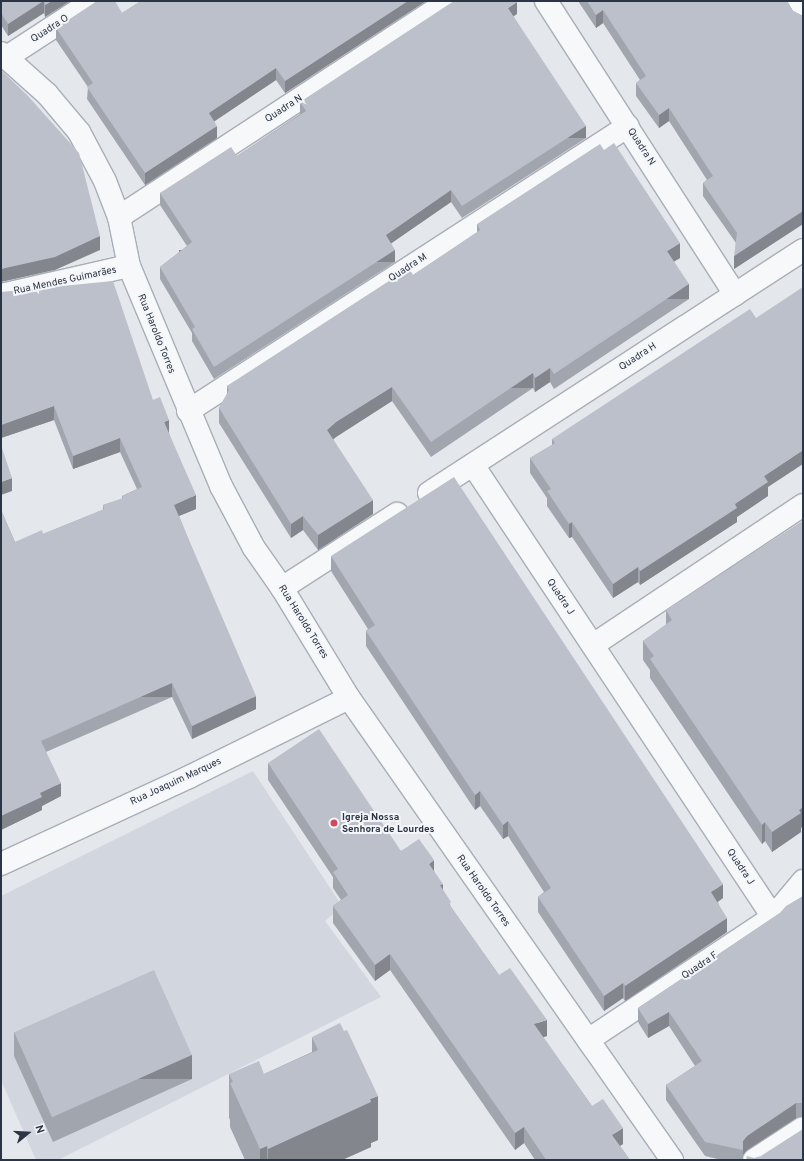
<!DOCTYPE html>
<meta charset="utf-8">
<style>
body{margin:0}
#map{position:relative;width:804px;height:1161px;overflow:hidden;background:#e4e7ec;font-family:Overpass,sans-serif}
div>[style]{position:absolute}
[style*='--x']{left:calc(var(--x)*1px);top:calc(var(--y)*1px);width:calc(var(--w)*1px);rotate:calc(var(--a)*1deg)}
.built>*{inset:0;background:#d2d6de}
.roads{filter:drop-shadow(1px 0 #a9aeb7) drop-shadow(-1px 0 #a9aeb7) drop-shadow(0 1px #a9aeb7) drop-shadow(0 -1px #a9aeb7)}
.minor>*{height:22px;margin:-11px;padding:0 11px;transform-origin:11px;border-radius:11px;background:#f7f8fa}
.wall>*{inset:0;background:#a1a5ae}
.shaded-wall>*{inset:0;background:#83868d;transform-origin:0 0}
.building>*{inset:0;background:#bbc0ca;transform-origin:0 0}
.dots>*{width:11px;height:11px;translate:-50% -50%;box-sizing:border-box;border:2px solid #f4f6f9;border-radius:50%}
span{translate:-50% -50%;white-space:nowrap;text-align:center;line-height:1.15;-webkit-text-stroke:4px #f4f6f9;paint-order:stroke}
.street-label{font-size:10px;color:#2b3545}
.poi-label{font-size:10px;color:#2b3545;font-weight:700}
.left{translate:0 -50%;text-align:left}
.frame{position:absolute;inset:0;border:2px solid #2b3545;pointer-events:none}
.north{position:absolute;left:8px;top:1113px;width:40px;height:40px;-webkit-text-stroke:3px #f4f6f9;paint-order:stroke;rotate:72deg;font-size:11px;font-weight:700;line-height:16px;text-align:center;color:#2b3545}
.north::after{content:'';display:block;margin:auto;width:14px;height:18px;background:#2b3545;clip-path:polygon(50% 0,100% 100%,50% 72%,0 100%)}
</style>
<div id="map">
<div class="built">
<i style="clip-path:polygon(253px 771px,342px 906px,325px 921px,381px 997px,58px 1160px,36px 1160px,1px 1080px,1px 896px)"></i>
</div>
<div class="roads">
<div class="minor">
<i style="--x:546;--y:1;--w:349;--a:57.2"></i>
<i style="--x:792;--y:1;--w:19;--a:55"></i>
<i style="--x:1;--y:53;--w:62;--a:41.7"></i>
<i style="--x:47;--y:94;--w:50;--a:49.9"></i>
<i style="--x:79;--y:132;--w:55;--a:62"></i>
<i style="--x:105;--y:181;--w:39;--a:69"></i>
<i style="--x:119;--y:217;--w:50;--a:78.5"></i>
<i style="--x:129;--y:266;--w:238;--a:67.3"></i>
<i style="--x:221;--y:486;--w:70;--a:62"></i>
<i style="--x:254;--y:548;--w:49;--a:55"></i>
<i style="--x:282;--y:588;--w:129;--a:58.7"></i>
<i style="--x:349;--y:698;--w:564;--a:55.04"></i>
<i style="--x:7;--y:57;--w:103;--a:-33.1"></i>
<i style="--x:119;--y:217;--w:394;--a:-33.2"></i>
<i style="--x:1;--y:295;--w:131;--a:-12.8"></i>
<i style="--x:188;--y:411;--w:524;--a:-32.93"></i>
<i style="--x:473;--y:465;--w:542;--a:56.43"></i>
<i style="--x:429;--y:493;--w:446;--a:-33"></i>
<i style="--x:282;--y:588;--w:137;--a:-32.8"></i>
<i style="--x:593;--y:645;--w:252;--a:-33.7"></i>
<i style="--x:1;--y:864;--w:207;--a:-24.8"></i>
<i style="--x:189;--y:777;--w:178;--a:-26.3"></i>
<i style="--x:588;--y:1040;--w:222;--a:-33.6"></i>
<i style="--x:773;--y:917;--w:47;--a:-50.2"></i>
<i style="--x:754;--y:1160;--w:59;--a:-33.1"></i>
</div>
</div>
<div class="wall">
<i style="clip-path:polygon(1px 1px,70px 1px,45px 17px,44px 13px,8px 36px,1px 25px)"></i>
<i style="clip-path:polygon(141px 1px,426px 1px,285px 93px,276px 80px,214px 121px,217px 138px,145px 185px,87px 99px,88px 87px,56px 40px,56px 28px,122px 13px)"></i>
<i style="clip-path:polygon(578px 1px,787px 1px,793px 11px,803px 16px,803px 224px,734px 269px,736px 243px,703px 196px,703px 183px,707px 180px,669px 121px,659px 128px,636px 96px,636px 83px,640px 80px,603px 23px,596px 28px)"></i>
<i style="clip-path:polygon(517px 14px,513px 16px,586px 138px,462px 218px,451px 202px,391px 243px,395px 262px,214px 379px,192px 341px,192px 333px,160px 279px,160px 267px,187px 246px,160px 205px,160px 193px,237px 156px,300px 114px,300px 102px)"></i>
<i style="clip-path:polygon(477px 224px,680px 258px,674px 261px,689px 299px,554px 389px,550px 382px,535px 392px,533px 388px,431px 457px,392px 401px,336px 437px,333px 439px,373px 514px,318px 550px,303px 530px,291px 538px,219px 423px,219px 408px,227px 394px,227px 386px,413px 275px,477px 233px)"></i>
<i style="clip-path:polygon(1px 292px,153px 400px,169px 433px,196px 509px,179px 516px,256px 709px,192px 739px,172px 697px,46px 752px,61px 796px,42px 806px,42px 810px,1px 830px,1px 510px,15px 542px,43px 534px,103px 510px,103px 505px,122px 499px,122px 496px,137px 489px,120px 452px,73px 469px,54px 420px,1px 438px)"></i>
<i style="clip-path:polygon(552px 439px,768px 487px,768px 496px,737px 517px,737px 522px,640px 585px,638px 582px,613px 598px,572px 537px,569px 538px,547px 506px,547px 498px,530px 473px,530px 458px,552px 445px)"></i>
<i style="clip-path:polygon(803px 521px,801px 832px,772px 852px,765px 841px,762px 844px,650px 678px,650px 670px,643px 660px,643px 641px,666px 625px,666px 610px)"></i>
<i style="clip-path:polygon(331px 556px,723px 898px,718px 902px,727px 932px,625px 1001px,623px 998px,604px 1011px,538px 912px,538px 897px,544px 892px,508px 836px,503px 839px,480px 806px,475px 810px,366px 646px,366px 631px,368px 629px,331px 571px)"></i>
<i style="clip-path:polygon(268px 763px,401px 851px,434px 871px,451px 907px,499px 975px,547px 1036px,543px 1037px,592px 1106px,623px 1144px,620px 1146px,630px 1160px,535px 1160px,524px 1143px,515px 1150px,390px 970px,375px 981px,333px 923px,333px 906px,341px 900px,333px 888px,333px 877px,268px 780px)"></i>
<i style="clip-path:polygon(803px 896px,803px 1117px,796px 1118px,747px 1150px,743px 1155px,743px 1160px,722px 1160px,705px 1156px,666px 1100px,666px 1085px,695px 1066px,669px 1026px,648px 1038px,638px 1022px,638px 1008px,780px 913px)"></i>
<i style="clip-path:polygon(14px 1032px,192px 1079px,53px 1142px,14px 1056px)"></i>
<i style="clip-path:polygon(312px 1037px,378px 1140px,371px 1143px,371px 1147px,342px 1160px,245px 1160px,230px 1127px,230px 1120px,229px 1118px,229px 1074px,264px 1074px,312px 1052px)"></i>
</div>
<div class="shaded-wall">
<i style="clip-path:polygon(44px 1px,44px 13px,8px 36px,8px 24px)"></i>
<i style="clip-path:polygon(52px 1px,70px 1px,45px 17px,45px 5px)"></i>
<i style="clip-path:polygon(408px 1px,426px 1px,285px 93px,285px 81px)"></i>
<i style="clip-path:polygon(517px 2px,517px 14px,508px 20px,508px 8px)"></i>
<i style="clip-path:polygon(603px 10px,603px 23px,596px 28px,596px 15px)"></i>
<i style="clip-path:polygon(276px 68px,276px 80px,209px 125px,209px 113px)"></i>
<i style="clip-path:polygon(669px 108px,669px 121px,659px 128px,659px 115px)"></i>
<i style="clip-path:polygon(217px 126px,217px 138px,145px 185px,145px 173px)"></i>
<i style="left:586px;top:126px;width:12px;height:148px;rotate:90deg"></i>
<i style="clip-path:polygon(451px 190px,451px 202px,386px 247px,386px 235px)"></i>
<i style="clip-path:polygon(803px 211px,803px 224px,734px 269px,734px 256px)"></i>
<i style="clip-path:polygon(100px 236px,100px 250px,55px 270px,1px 282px,1px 269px)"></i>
<i style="clip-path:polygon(680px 243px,680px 258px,667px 266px,667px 251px)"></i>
<i style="left:395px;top:250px;width:12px;height:216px;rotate:90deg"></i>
<i style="left:689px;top:284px;width:15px;height:162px;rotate:90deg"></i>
<i style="clip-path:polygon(550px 368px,550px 382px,535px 392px,535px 378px)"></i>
<i style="left:533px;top:373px;width:15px;height:123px;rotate:90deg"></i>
<i style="clip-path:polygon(392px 387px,392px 401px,336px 437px,327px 445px,327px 430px,336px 422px)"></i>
<i style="clip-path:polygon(54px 406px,54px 420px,1px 438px,1px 425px)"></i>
<i style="clip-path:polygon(169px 420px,169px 434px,164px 422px)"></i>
<i style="clip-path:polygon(120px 438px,120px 452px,73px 469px,73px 456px)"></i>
<i style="clip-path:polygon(803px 450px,803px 464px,768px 487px,768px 496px,737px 517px,737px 522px,640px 585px,640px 571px,735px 504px,764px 476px)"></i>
<i style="clip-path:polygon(12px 478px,12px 491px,1px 495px,1px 482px)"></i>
<i style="clip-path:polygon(196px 495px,196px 509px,174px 518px,174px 505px)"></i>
<i style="clip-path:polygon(373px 500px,373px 514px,318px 550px,318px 535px)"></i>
<i style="clip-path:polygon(303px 516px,303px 530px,291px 538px,291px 524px)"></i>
<i style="clip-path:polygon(572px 522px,572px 537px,569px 538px,569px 524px)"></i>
<i style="clip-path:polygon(638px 567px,638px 582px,613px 598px,613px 584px)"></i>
<i style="left:172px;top:683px;width:14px;height:143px;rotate:90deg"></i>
<i style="clip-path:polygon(256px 696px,256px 709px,192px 739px,192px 726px)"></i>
<i style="clip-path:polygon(61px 783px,61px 796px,42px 806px,42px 810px,1px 830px,1px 816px,40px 793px)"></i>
<i style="clip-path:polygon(480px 791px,480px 806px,475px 810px,475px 795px)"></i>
<i style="clip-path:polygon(803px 807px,803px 826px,801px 828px,801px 832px,772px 852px,772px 832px,799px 810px)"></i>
<i style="clip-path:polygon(508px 821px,508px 836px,503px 839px,503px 825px)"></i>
<i style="clip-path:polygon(765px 822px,765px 841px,762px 844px,762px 825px)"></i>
<i style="clip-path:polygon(434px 860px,434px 877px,429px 864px)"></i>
<i style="clip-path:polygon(443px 884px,443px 900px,440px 885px)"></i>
<i style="clip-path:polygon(723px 884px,723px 898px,711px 906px,711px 892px)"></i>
<i style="clip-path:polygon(727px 918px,727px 932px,625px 1001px,625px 986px)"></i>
<i style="clip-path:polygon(390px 954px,390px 970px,375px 981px,375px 965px)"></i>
<i style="clip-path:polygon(623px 983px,623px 998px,604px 1011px,604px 996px)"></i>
<i style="clip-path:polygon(669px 1012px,669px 1026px,648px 1038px,648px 1024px)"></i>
<i style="clip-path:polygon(547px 1020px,547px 1036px,534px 1040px,534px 1024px)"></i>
<i style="left:192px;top:1055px;width:24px;height:153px;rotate:90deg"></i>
<i style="clip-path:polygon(378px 1096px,378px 1140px,371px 1143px,371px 1147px,342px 1160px,268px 1160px,268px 1149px,370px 1099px)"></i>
<i style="clip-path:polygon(796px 1103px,796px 1118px,747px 1150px,743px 1155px,743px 1160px,743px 1141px,747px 1136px)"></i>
<i style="clip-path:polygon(524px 1127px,524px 1143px,515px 1150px,515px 1133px)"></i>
<i style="clip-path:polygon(623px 1128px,623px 1144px,612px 1151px,612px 1135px)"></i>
<i style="clip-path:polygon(267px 1146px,267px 1160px,260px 1160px,260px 1149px)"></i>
</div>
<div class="building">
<i style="clip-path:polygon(1px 1px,43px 1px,8px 24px,1px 13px)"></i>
<i style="clip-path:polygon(44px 1px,52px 1px,45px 5px)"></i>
<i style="clip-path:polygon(97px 1px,115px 1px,122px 13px,141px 1px,408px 1px,285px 81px,276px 68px,209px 113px,217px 126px,145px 173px,87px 87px,93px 83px,56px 28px)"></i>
<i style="clip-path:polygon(454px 1px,517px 1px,517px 2px,508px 8px,586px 126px,462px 206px,451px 190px,386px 235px,395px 250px,214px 367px,192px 329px,195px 327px,160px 267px,192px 242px,160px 193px,231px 147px,237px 156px,306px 111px,300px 102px)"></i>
<i style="clip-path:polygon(587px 1px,787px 1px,793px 11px,803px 16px,803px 211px,734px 256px,737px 233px,703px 183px,713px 176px,669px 108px,659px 115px,636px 83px,646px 76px,603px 10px,596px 15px)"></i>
<i style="clip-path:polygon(1px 70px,28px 96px,79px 153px,100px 236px,55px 257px,1px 269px)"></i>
<i style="clip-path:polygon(614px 143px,680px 243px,667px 251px,689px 284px,554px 374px,550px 368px,535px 378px,533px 373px,431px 442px,392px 387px,336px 422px,327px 430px,373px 500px,318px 535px,303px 516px,291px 524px,219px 408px,229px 390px,227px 386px,409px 268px,413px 275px,480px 230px,477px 224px,600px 144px,604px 150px)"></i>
<i style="clip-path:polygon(113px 281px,153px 400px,160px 397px,169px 420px,164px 422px,196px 495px,174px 505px,256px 696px,192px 726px,172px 683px,41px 741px,61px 783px,40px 793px,42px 797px,1px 816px,1px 510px,15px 542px,42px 530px,43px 534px,104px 509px,103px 505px,123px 498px,122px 496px,142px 487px,120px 438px,73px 456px,54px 406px,1px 425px,1px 292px)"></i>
<i style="clip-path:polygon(803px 287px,803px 450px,764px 476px,768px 482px,735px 504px,737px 508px,640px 571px,638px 567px,613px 584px,572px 522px,569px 524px,547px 491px,551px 489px,530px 458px,555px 443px,552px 439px,750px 309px,756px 318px)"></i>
<i style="clip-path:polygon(1px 445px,12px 478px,1px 482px)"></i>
<i style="clip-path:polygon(454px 477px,723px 884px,711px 892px,727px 918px,625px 986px,623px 983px,604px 996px,538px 897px,551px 888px,508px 821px,503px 825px,480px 791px,475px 795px,366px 631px,375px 625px,331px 556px)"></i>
<i style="clip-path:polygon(803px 521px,803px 807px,799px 810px,801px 813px,772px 832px,765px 822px,762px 825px,717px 758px,650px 659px,654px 656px,643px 641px,672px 620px,666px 610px)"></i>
<i style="clip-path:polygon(319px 729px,401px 851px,419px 839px,434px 860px,429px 864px,443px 884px,440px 885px,451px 902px,449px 904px,499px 975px,510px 968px,547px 1020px,534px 1024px,592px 1106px,603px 1099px,623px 1128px,612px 1135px,630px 1160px,546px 1160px,524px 1127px,515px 1133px,390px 954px,375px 965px,333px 906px,348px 895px,333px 872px,338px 869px,268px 763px)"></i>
<i style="clip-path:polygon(803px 896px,803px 1103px,796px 1103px,747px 1136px,743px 1141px,743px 1150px,705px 1142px,666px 1085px,702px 1061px,669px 1012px,648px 1024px,638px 1008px,780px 913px,786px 906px)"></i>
<i style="left:154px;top:970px;width:93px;height:153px;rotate:66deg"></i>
<i style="clip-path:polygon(340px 1023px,344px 1031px,347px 1030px,378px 1096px,370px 1099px,371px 1102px,268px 1149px,267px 1146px,260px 1149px,230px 1083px,233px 1082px,229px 1074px,259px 1061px,264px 1074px,318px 1050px,312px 1037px)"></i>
<i style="clip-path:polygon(803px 1129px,803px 1160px,746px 1160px,747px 1156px,754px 1158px,761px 1156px)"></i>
</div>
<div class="dots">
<i style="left:334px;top:823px;background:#d2485e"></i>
</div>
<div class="street-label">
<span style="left:50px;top:29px;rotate:-33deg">Quadra O</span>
<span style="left:284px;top:109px;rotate:-33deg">Quadra N</span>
<span style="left:641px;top:147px;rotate:57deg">Quadra N</span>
<span style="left:408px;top:268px;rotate:-33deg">Quadra M</span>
<span style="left:65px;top:281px;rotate:-12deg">Rua Mendes Guimarães</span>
<span style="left:156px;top:334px;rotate:68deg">Rua Haroldo Torres</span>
<span style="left:638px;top:357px;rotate:-33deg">Quadra H</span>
<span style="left:560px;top:597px;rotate:56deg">Quadra J</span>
<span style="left:303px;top:622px;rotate:58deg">Rua Haroldo Torres</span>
<span style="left:176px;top:782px;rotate:-25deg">Rua Joaquim Marques</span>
<span style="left:740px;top:867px;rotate:56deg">Quadra J</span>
<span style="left:483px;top:891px;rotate:55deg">Rua Haroldo Torres</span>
<span style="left:700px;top:966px;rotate:-34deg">Quadra F</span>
</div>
<div class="poi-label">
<span class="left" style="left:342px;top:823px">Igreja Nossa<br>Senhora de Lourdes</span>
</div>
<div class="frame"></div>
<div class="north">N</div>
</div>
